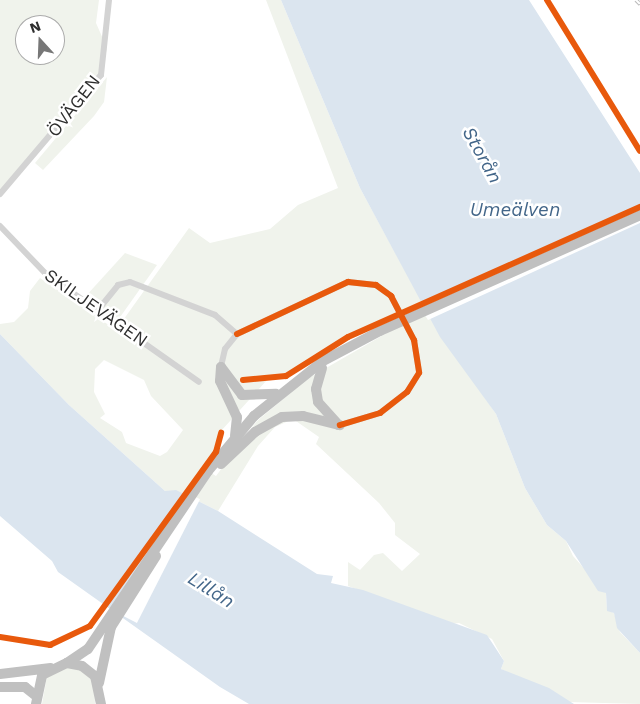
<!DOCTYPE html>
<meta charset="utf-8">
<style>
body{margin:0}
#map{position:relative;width:640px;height:704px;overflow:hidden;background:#fff;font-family:"Work Sans",sans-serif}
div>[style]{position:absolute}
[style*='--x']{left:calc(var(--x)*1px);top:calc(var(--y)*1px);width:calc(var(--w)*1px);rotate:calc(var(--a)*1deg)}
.green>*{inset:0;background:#f0f3ec}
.water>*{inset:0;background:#dbe5ef}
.pier>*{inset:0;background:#fff;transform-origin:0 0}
.minor>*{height:6px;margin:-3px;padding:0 3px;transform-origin:3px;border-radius:3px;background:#d3d3d3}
.highway>*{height:10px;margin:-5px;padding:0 5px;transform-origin:5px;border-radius:5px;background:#c0c0c0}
.rail>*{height:4px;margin-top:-2px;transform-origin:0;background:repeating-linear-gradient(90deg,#fff 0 5.5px,#bababa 0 11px);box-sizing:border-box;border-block:1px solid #bababa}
.highway-bridge>*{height:10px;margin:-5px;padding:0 5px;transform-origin:5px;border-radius:5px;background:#c0c0c0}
.cycleway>*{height:6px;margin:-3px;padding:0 3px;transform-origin:3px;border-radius:3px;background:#e8590c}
span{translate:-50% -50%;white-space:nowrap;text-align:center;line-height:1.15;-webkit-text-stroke:5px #fff;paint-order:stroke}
.street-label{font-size:18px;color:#2e2e2e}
.water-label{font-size:19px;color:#436689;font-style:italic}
.north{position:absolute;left:15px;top:15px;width:50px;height:50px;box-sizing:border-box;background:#fff;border:1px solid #ababab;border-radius:50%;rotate:340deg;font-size:14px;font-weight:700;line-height:20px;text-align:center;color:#2e2e2e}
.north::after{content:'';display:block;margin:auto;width:18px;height:22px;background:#777;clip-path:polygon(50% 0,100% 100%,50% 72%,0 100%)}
</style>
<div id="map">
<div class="green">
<i style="clip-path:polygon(evenodd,0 0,99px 0,96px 23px,107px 48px,101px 75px,0 194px,0 0,25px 25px,55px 25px,55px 55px,25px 55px,25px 25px)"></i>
<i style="clip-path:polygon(evenodd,266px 0,281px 0,360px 188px,423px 304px,333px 345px,286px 376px,267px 380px,221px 431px,219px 447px,185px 494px,165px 491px,69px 405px,0 334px,0 324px,14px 322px,28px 308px,30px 291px,40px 278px,116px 330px,189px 228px,210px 243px,270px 229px,298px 205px,338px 188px,266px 0,104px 360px,144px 380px,151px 396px,183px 430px,167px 452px,160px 456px,126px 443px,122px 432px,100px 418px,105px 414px,94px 392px,95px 369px,104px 360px)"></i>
<i style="clip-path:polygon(107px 77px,104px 102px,94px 116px,43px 170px,35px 163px)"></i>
<i style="clip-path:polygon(125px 253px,157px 265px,118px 320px,85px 297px)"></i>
<i style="clip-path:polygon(425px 311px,496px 414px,525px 488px,547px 525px,566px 541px,573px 556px,606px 593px,607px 610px,614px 613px,620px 632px,640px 653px,640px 704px,568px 702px,501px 669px,504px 661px,492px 639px,459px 623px,450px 624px,348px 586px,348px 562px,360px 570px,374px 555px,383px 553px,402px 571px,420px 554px,395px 535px,395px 523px,379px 503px,316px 444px,319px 437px,293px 419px,275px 427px,258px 446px,218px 511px,190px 497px,208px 471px,216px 476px,257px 421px,307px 379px)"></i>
<i style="clip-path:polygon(63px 667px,81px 669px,94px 682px,95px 704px,42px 704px,47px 676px)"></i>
</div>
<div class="water">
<i style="clip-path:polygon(281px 0,529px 0,640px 173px,640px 653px,617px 628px,614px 613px,607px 611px,606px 593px,598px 591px,566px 541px,547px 525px,525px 488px,496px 414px,440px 337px,360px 188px)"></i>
<i style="clip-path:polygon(0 334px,69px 405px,165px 491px,176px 490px,218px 511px,317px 574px,333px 576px,331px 583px,363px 590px,487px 635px,504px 661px,501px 669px,549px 688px,574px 704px,249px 704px,220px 687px,58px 572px,52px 561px,0 516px)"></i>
</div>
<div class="pier">
<i style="clip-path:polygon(640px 205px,640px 223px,428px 320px,423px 312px,420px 304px)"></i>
<i style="left:184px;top:491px;width:18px;height:139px;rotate:27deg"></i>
</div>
<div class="minor">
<i style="--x:0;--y:194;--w:156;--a:-49.7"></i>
<i style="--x:101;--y:75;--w:75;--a:-83.9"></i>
<i style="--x:0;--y:226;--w:66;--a:46.2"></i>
<i style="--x:46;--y:274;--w:187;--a:35.2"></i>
<i style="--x:98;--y:310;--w:32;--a:-51"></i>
<i style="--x:118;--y:285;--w:12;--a:-14"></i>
<i style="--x:130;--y:282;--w:91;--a:21.2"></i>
<i style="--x:215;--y:315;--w:29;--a:41"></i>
<i style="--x:237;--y:334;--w:19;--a:129"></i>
<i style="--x:225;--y:349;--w:18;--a:103"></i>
<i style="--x:237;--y:334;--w:123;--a:-25.1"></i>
<i style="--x:348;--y:282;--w:28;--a:6"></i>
<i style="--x:376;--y:285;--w:19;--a:36"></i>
<i style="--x:391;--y:296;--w:50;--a:62.4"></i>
<i style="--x:414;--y:340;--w:33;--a:81"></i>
<i style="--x:419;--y:373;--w:22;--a:122"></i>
<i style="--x:407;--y:392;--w:34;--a:142"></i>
<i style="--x:380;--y:413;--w:42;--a:163.3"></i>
</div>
<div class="highway">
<i style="--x:221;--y:367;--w:14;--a:94"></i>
<i style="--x:220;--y:381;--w:40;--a:65"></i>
<i style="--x:237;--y:417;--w:19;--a:96"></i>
<i style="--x:221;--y:367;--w:35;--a:53"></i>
<i style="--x:242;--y:395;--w:34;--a:-2"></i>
<i style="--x:322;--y:368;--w:22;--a:106"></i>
<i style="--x:316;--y:389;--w:13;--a:81"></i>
<i style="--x:318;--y:402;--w:31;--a:48"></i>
<i style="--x:221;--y:464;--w:47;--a:-43.3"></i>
<i style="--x:255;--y:432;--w:31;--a:-29"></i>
<i style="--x:282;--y:417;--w:21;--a:-3"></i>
<i style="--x:303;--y:416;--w:38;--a:14"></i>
<i style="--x:67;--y:663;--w:25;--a:-34"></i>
<i style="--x:88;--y:649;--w:215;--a:-56"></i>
<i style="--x:208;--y:471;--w:72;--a:-50.1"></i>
<i style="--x:254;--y:416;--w:88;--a:-38.6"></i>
<i style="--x:323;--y:361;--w:64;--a:-27.8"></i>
<i style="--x:0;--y:674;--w:51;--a:-6.7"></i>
<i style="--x:99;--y:683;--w:57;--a:-77.9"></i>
<i style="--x:111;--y:627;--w:84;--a:-57.6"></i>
<i style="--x:0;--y:687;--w:25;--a:0"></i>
<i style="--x:25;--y:687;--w:13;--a:39"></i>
<i style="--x:36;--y:704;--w:30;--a:-78"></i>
<i style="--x:42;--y:675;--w:28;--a:-26"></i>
<i style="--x:67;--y:663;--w:15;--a:11"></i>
<i style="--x:82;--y:666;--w:16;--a:38"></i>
<i style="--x:95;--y:676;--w:29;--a:78"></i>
</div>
<div class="rail">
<i style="--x:636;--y:0;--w:6;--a:45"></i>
</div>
<div class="highway-bridge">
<i style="--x:380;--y:331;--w:285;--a:-24"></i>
</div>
<div class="cycleway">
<i style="--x:547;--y:0;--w:177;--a:58.4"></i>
<i style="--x:237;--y:334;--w:123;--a:-25.1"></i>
<i style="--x:348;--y:282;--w:28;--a:6"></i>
<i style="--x:376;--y:285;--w:19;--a:36"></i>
<i style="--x:391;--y:296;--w:50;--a:62.4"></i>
<i style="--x:414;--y:340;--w:33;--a:81"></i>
<i style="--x:419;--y:373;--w:22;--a:122"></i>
<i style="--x:407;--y:392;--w:34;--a:142"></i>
<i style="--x:380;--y:413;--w:42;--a:163.3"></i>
<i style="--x:243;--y:380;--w:43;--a:-5.3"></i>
<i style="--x:286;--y:376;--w:73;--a:-32.2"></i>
<i style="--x:348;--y:337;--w:320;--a:-24"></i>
<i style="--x:0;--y:637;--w:51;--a:9.1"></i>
<i style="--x:50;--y:645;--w:44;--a:-25.4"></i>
<i style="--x:90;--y:626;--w:215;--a:-54.1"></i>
<i style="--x:216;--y:452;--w:20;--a:-75"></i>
</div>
<div class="street-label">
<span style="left:74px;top:106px;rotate:-52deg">ÖVÄGEN</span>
<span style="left:96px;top:308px;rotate:35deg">SKILJEVÄGEN</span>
</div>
<div class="water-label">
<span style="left:482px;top:155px;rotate:61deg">Storån</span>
<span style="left:515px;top:210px">Umeälven</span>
<span style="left:211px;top:590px;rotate:32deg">Lillån</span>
</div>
<div class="north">N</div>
</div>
